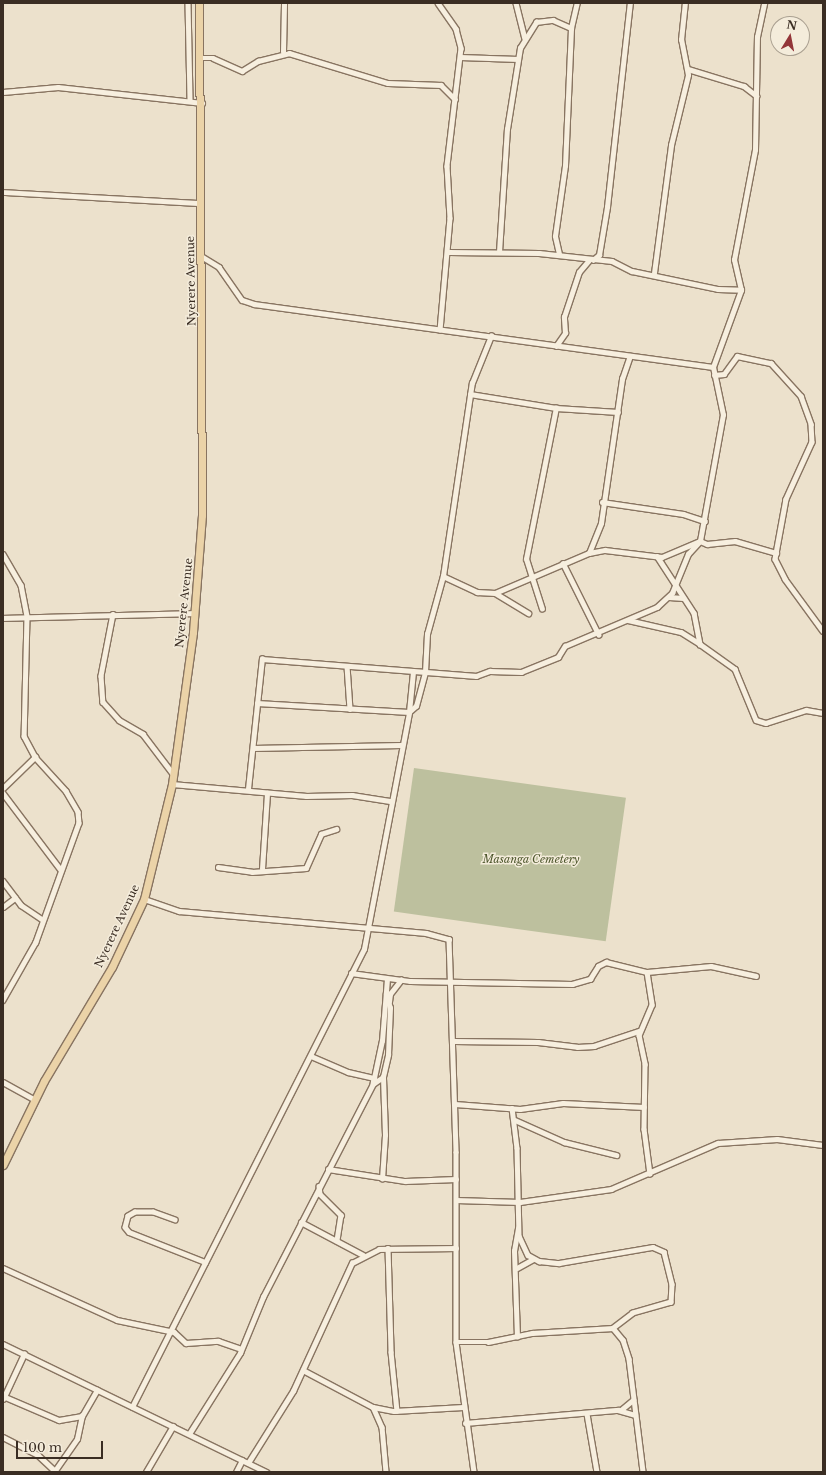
<!DOCTYPE html>
<style>
body{margin:0}
#map{position:relative;width:826px;height:1475px;overflow:hidden;background:#ece1cc;font-family:"Libre Baskerville",serif}
div>[style]{position:absolute}
[style*='--x']{left:calc(var(--x)*1px);top:calc(var(--y)*1px);width:calc(var(--w)*1px);rotate:calc(var(--a)*1deg)}
.cemetery>*{inset:0;background:#bdc09e;transform-origin:0 0}
.roads{filter:drop-shadow(1px 0 #887461) drop-shadow(-1px 0 #887461) drop-shadow(0 1px #887461) drop-shadow(0 -1px #887461)}
.minor>*{height:4.5px;margin:-2.25px;padding:0 2.25px;transform-origin:2.25px;border-radius:2.25px;background:#f7efdf}
.primary>*{height:7px;margin:-3.5px;padding:0 3.5px;transform-origin:3.5px;border-radius:3.5px;background:#ebd3a8}
span{translate:-50% -50%;white-space:nowrap;text-align:center;line-height:1.15;-webkit-text-stroke:3px #f4ecdb;paint-order:stroke}
.street-label{font-size:11px;color:#3a2d23}
.park-label{font-size:11px;color:#4c552b;font-style:italic}
.frame{position:absolute;inset:0;border:4px solid #3a2d23;pointer-events:none}
.north{position:absolute;left:770px;top:16px;width:40px;height:40px;box-sizing:border-box;background:#f4ecdb;border:1px solid #aaa091;border-radius:50%;rotate:10deg;font-size:11px;font-weight:700;line-height:16px;text-align:center;color:#3a2d23}
.north::after{content:'';display:block;margin:auto;width:14px;height:18px;background:#933539;clip-path:polygon(50% 0,100% 100%,50% 72%,0 100%)}
.scale{position:absolute;left:16px;top:1441px;width:87px;height:18px;box-sizing:border-box;border:2px solid #3a2d23;border-top:0;padding-left:5px;font-size:12px;line-height:14px;white-space:nowrap;color:#3a2d23;-webkit-text-stroke:3px #f4ecdb;paint-order:stroke}
</style>
<div id="map">
<div class="cemetery">
<i style="left:414px;top:768px;width:214px;height:145px;rotate:8deg"></i>
</div>
<div class="roads">
<div class="minor">
<i style="--x:188;--y:3;--w:98;--a:88.8"></i>
<i style="--x:438;--y:3;--w:32;--a:55"></i>
<i style="--x:456;--y:29;--w:20;--a:75"></i>
<i style="--x:461;--y:48;--w:119;--a:96.8"></i>
<i style="--x:447;--y:166;--w:52;--a:86.7"></i>
<i style="--x:450;--y:218;--w:112;--a:95.1"></i>
<i style="--x:516;--y:3;--w:36;--a:76"></i>
<i style="--x:283;--y:52;--w:49;--a:-88.8"></i>
<i style="--x:460;--y:57;--w:58;--a:2"></i>
<i style="--x:200;--y:58;--w:13;--a:0"></i>
<i style="--x:213;--y:58;--w:32;--a:24"></i>
<i style="--x:242;--y:71;--w:19;--a:-32"></i>
<i style="--x:258;--y:61;--w:32;--a:-14"></i>
<i style="--x:289;--y:53;--w:103;--a:16.9"></i>
<i style="--x:388;--y:83;--w:53;--a:2.2"></i>
<i style="--x:441;--y:85;--w:20;--a:45"></i>
<i style="--x:688;--y:69;--w:59;--a:16.9"></i>
<i style="--x:744;--y:86;--w:16;--a:38"></i>
<i style="--x:3;--y:92;--w:55;--a:-5.2"></i>
<i style="--x:58;--y:87;--w:145;--a:6.3"></i>
<i style="--x:3;--y:192;--w:197;--a:3.2"></i>
<i style="--x:449;--y:252;--w:90;--a:0.6"></i>
<i style="--x:539;--y:253;--w:73;--a:6.3"></i>
<i style="--x:612;--y:261;--w:22;--a:27"></i>
<i style="--x:632;--y:271;--w:88;--a:11.8"></i>
<i style="--x:718;--y:289;--w:23;--a:2"></i>
<i style="--x:499;--y:252;--w:123;--a:-86.3"></i>
<i style="--x:507;--y:129;--w:82;--a:-80.9"></i>
<i style="--x:520;--y:48;--w:31;--a:-58"></i>
<i style="--x:536;--y:22;--w:17;--a:-7"></i>
<i style="--x:553;--y:20;--w:20;--a:24"></i>
<i style="--x:559;--y:254;--w:18;--a:-103"></i>
<i style="--x:555;--y:236;--w:71;--a:-81.9"></i>
<i style="--x:565;--y:166;--w:138;--a:-87.5"></i>
<i style="--x:571;--y:28;--w:26;--a:-77"></i>
<i style="--x:201;--y:256;--w:21;--a:31"></i>
<i style="--x:219;--y:267;--w:40;--a:55.1"></i>
<i style="--x:242;--y:300;--w:13;--a:18"></i>
<i style="--x:254;--y:304;--w:463;--a:7.8"></i>
<i style="--x:713;--y:367;--w:82;--a:-70"></i>
<i style="--x:741;--y:290;--w:31;--a:-103"></i>
<i style="--x:734;--y:260;--w:112;--a:-79.2"></i>
<i style="--x:755;--y:150;--w:113;--a:-89"></i>
<i style="--x:757;--y:37;--w:35;--a:-78"></i>
<i style="--x:593;--y:260;--w:8;--a:-40"></i>
<i style="--x:599;--y:255;--w:49;--a:-80.5"></i>
<i style="--x:607;--y:207;--w:205;--a:-83.6"></i>
<i style="--x:654;--y:273;--w:129;--a:-82.4"></i>
<i style="--x:671;--y:145;--w:72;--a:-76.3"></i>
<i style="--x:688;--y:75;--w:36;--a:-101"></i>
<i style="--x:681;--y:40;--w:37;--a:-84"></i>
<i style="--x:556;--y:346;--w:16;--a:-55"></i>
<i style="--x:565;--y:333;--w:16;--a:-94"></i>
<i style="--x:564;--y:317;--w:47;--a:-71.6"></i>
<i style="--x:579;--y:272;--w:16;--a:-50"></i>
<i style="--x:714;--y:375;--w:10;--a:-6"></i>
<i style="--x:724;--y:374;--w:22;--a:-54"></i>
<i style="--x:737;--y:356;--w:35;--a:12"></i>
<i style="--x:771;--y:363;--w:45;--a:47.7"></i>
<i style="--x:801;--y:396;--w:30;--a:70"></i>
<i style="--x:811;--y:424;--w:18;--a:87"></i>
<i style="--x:812;--y:442;--w:63;--a:114.5"></i>
<i style="--x:786;--y:499;--w:61;--a:100.4"></i>
<i style="--x:775;--y:559;--w:22;--a:63"></i>
<i style="--x:785;--y:579;--w:64;--a:53.8"></i>
<i style="--x:470;--y:394;--w:87;--a:9.2"></i>
<i style="--x:556;--y:408;--w:62;--a:3.7"></i>
<i style="--x:602;--y:502;--w:82;--a:8.4"></i>
<i style="--x:683;--y:514;--w:23;--a:18"></i>
<i style="--x:589;--y:553;--w:16;--a:-11"></i>
<i style="--x:605;--y:550;--w:57;--a:7"></i>
<i style="--x:662;--y:557;--w:41;--a:-22.8"></i>
<i style="--x:700;--y:541;--w:128;--a:-79.7"></i>
<i style="--x:723;--y:415;--w:49;--a:-101.8"></i>
<i style="--x:3;--y:554;--w:36;--a:60"></i>
<i style="--x:21;--y:585;--w:33;--a:79"></i>
<i style="--x:27;--y:617;--w:119;--a:91.4"></i>
<i style="--x:24;--y:736;--w:24;--a:62"></i>
<i style="--x:35;--y:757;--w:46;--a:47.6"></i>
<i style="--x:66;--y:791;--w:24;--a:60"></i>
<i style="--x:78;--y:812;--w:11;--a:85"></i>
<i style="--x:79;--y:823;--w:127;--a:109.9"></i>
<i style="--x:36;--y:942;--w:67;--a:119.6"></i>
<i style="--x:657;--y:556;--w:68;--a:57"></i>
<i style="--x:694;--y:613;--w:32;--a:79"></i>
<i style="--x:700;--y:644;--w:43;--a:35.5"></i>
<i style="--x:735;--y:669;--w:55;--a:67.6"></i>
<i style="--x:756;--y:720;--w:10;--a:17"></i>
<i style="--x:766;--y:723;--w:42;--a:-18"></i>
<i style="--x:806;--y:710;--w:17;--a:10"></i>
<i style="--x:563;--y:563;--w:80;--a:63.4"></i>
<i style="--x:443;--y:576;--w:38;--a:25"></i>
<i style="--x:477;--y:592;--w:18;--a:3"></i>
<i style="--x:495;--y:593;--w:102;--a:-23.1"></i>
<i style="--x:589;--y:553;--w:32;--a:-68"></i>
<i style="--x:601;--y:523;--w:146;--a:-81.7"></i>
<i style="--x:622;--y:379;--w:24;--a:-71"></i>
<i style="--x:495;--y:593;--w:39;--a:31"></i>
<i style="--x:669;--y:597;--w:14;--a:4"></i>
<i style="--x:542;--y:609;--w:52;--a:-107.7"></i>
<i style="--x:526;--y:559;--w:154;--a:-78.8"></i>
<i style="--x:113;--y:614;--w:63;--a:101"></i>
<i style="--x:101;--y:676;--w:26;--a:86"></i>
<i style="--x:103;--y:702;--w:24;--a:48"></i>
<i style="--x:119;--y:720;--w:28;--a:30"></i>
<i style="--x:143;--y:734;--w:51;--a:52.9"></i>
<i style="--x:3;--y:618;--w:192;--a:-1.5"></i>
<i style="--x:628;--y:620;--w:54;--a:12.8"></i>
<i style="--x:681;--y:632;--w:22;--a:32"></i>
<i style="--x:347;--y:666;--w:43;--a:86"></i>
<i style="--x:257;--y:703;--w:152;--a:3.4"></i>
<i style="--x:409;--y:712;--w:9;--a:-41"></i>
<i style="--x:416;--y:706;--w:35;--a:-75"></i>
<i style="--x:425;--y:672;--w:38;--a:-87"></i>
<i style="--x:427;--y:634;--w:60;--a:-74.6"></i>
<i style="--x:443;--y:576;--w:195;--a:-81.5"></i>
<i style="--x:472;--y:383;--w:51;--a:-68"></i>
<i style="--x:253;--y:748;--w:148;--a:-1.2"></i>
<i style="--x:172;--y:784;--w:135;--a:5.1"></i>
<i style="--x:306;--y:796;--w:46;--a:-1.2"></i>
<i style="--x:352;--y:795;--w:38;--a:9"></i>
<i style="--x:3;--y:788;--w:45;--a:-44.1"></i>
<i style="--x:248;--y:789;--w:131;--a:-83.9"></i>
<i style="--x:262;--y:659;--w:215;--a:4.5"></i>
<i style="--x:476;--y:676;--w:15;--a:-20"></i>
<i style="--x:490;--y:671;--w:31;--a:2"></i>
<i style="--x:521;--y:672;--w:40;--a:-22"></i>
<i style="--x:558;--y:657;--w:13;--a:-58"></i>
<i style="--x:565;--y:646;--w:100;--a:-23"></i>
<i style="--x:657;--y:607;--w:21;--a:-43"></i>
<i style="--x:672;--y:593;--w:42;--a:-67.7"></i>
<i style="--x:688;--y:554;--w:18;--a:-47"></i>
<i style="--x:700;--y:541;--w:8;--a:23"></i>
<i style="--x:707;--y:544;--w:28;--a:-6"></i>
<i style="--x:735;--y:541;--w:43;--a:16.3"></i>
<i style="--x:3;--y:793;--w:96;--a:53"></i>
<i style="--x:218;--y:867;--w:34;--a:8"></i>
<i style="--x:252;--y:872;--w:54;--a:-4.2"></i>
<i style="--x:306;--y:868;--w:37;--a:-66"></i>
<i style="--x:321;--y:834;--w:16;--a:-18"></i>
<i style="--x:262;--y:869;--w:76;--a:-86.2"></i>
<i style="--x:3;--y:881;--w:30;--a:53"></i>
<i style="--x:21;--y:905;--w:25;--a:34"></i>
<i style="--x:144;--y:899;--w:37;--a:19"></i>
<i style="--x:179;--y:911;--w:248;--a:5.1"></i>
<i style="--x:426;--y:933;--w:24;--a:15"></i>
<i style="--x:449;--y:939;--w:213;--a:88.1"></i>
<i style="--x:456;--y:1152;--w:190;--a:90"></i>
<i style="--x:456;--y:1342;--w:131;--a:82.1"></i>
<i style="--x:3;--y:907;--w:15;--a:-37"></i>
<i style="--x:647;--y:972;--w:33;--a:81"></i>
<i style="--x:652;--y:1005;--w:33;--a:113"></i>
<i style="--x:639;--y:1035;--w:30;--a:78"></i>
<i style="--x:645;--y:1064;--w:65;--a:90.9"></i>
<i style="--x:644;--y:1129;--w:45;--a:82.4"></i>
<i style="--x:351;--y:973;--w:60;--a:7.7"></i>
<i style="--x:410;--y:981;--w:162;--a:1.1"></i>
<i style="--x:572;--y:984;--w:19;--a:-16"></i>
<i style="--x:590;--y:979;--w:15;--a:-58"></i>
<i style="--x:598;--y:966;--w:9;--a:-27"></i>
<i style="--x:606;--y:962;--w:42;--a:13.7"></i>
<i style="--x:647;--y:972;--w:64;--a:-5.4"></i>
<i style="--x:711;--y:966;--w:46;--a:12.5"></i>
<i style="--x:389;--y:1002;--w:8;--a:-83"></i>
<i style="--x:390;--y:994;--w:18;--a:-52"></i>
<i style="--x:454;--y:1041;--w:84;--a:0.7"></i>
<i style="--x:538;--y:1042;--w:39;--a:7"></i>
<i style="--x:577;--y:1047;--w:17;--a:-3"></i>
<i style="--x:594;--y:1046;--w:47;--a:-18.4"></i>
<i style="--x:311;--y:1056;--w:40;--a:23.4"></i>
<i style="--x:348;--y:1072;--w:27;--a:13"></i>
<i style="--x:374;--y:1078;--w:6;--a:99"></i>
<i style="--x:373;--y:1084;--w:12;--a:-35"></i>
<i style="--x:374;--y:1078;--w:38;--a:-78"></i>
<i style="--x:382;--y:1041;--w:62;--a:-85.4"></i>
<i style="--x:3;--y:1082;--w:37;--a:29"></i>
<i style="--x:455;--y:1104;--w:65;--a:4.4"></i>
<i style="--x:520;--y:1109;--w:43;--a:-7.9"></i>
<i style="--x:563;--y:1103;--w:81;--a:2.8"></i>
<i style="--x:512;--y:1108;--w:40;--a:82.9"></i>
<i style="--x:517;--y:1148;--w:88;--a:88.7"></i>
<i style="--x:519;--y:1236;--w:21;--a:65"></i>
<i style="--x:528;--y:1255;--w:13;--a:29"></i>
<i style="--x:539;--y:1261;--w:20;--a:6"></i>
<i style="--x:559;--y:1263;--w:95;--a:-9.7"></i>
<i style="--x:653;--y:1247;--w:12;--a:24"></i>
<i style="--x:664;--y:1252;--w:33;--a:76"></i>
<i style="--x:672;--y:1284;--w:18;--a:93"></i>
<i style="--x:671;--y:1302;--w:40;--a:164"></i>
<i style="--x:633;--y:1313;--w:25;--a:143"></i>
<i style="--x:515;--y:1120;--w:54;--a:24.2"></i>
<i style="--x:564;--y:1142;--w:54;--a:14"></i>
<i style="--x:328;--y:1169;--w:78;--a:8.9"></i>
<i style="--x:405;--y:1181;--w:51;--a:-2.2"></i>
<i style="--x:382;--y:1179;--w:44;--a:-86.1"></i>
<i style="--x:385;--y:1135;--w:58;--a:-92"></i>
<i style="--x:383;--y:1077;--w:23;--a:-77"></i>
<i style="--x:388;--y:1055;--w:47;--a:-87.6"></i>
<i style="--x:390;--y:1008;--w:14;--a:-107"></i>
<i style="--x:319;--y:1186;--w:8;--a:83"></i>
<i style="--x:320;--y:1194;--w:30;--a:45"></i>
<i style="--x:341;--y:1215;--w:26;--a:99"></i>
<i style="--x:456;--y:1200;--w:64;--a:1.8"></i>
<i style="--x:520;--y:1202;--w:92;--a:-8.1"></i>
<i style="--x:611;--y:1189;--w:116;--a:-23.3"></i>
<i style="--x:718;--y:1143;--w:59;--a:-3.9"></i>
<i style="--x:777;--y:1139;--w:46;--a:7.4"></i>
<i style="--x:175;--y:1220;--w:23;--a:-160"></i>
<i style="--x:153;--y:1212;--w:18;--a:180"></i>
<i style="--x:135;--y:1212;--w:8;--a:150"></i>
<i style="--x:128;--y:1216;--w:11;--a:105"></i>
<i style="--x:125;--y:1227;--w:6;--a:51"></i>
<i style="--x:129;--y:1232;--w:82;--a:21.5"></i>
<i style="--x:301;--y:1222;--w:70;--a:28"></i>
<i style="--x:388;--y:1248;--w:104;--a:88.3"></i>
<i style="--x:391;--y:1352;--w:59;--a:84.2"></i>
<i style="--x:3;--y:1268;--w:125;--a:24.5"></i>
<i style="--x:117;--y:1320;--w:58;--a:11.9"></i>
<i style="--x:174;--y:1332;--w:16;--a:43"></i>
<i style="--x:186;--y:1343;--w:32;--a:-4"></i>
<i style="--x:218;--y:1341;--w:24;--a:19"></i>
<i style="--x:517;--y:1268;--w:18;--a:-29"></i>
<i style="--x:517;--y:1337;--w:86;--a:-92"></i>
<i style="--x:514;--y:1251;--w:23;--a:-80"></i>
<i style="--x:456;--y:1342;--w:32;--a:0"></i>
<i style="--x:488;--y:1342;--w:45;--a:-11.6"></i>
<i style="--x:532;--y:1333;--w:81;--a:-3.5"></i>
<i style="--x:613;--y:1328;--w:16;--a:50"></i>
<i style="--x:623;--y:1340;--w:20;--a:72"></i>
<i style="--x:629;--y:1359;--w:114;--a:82.9"></i>
<i style="--x:3;--y:1344;--w:293;--a:25.9"></i>
<i style="--x:303;--y:1370;--w:79;--a:27.9"></i>
<i style="--x:373;--y:1407;--w:22;--a:66"></i>
<i style="--x:382;--y:1427;--w:45;--a:84.9"></i>
<i style="--x:3;--y:1396;--w:61;--a:23.2"></i>
<i style="--x:59;--y:1420;--w:23;--a:-10"></i>
<i style="--x:3;--y:1399;--w:50;--a:-65"></i>
<i style="--x:132;--y:1407;--w:513;--a:-63.14"></i>
<i style="--x:364;--y:949;--w:241;--a:-79.2"></i>
<i style="--x:409;--y:712;--w:40;--a:-84.3"></i>
<i style="--x:373;--y:1407;--w:21;--a:11"></i>
<i style="--x:394;--y:1411;--w:69;--a:-3.3"></i>
<i style="--x:621;--y:1410;--w:16;--a:-40"></i>
<i style="--x:587;--y:1414;--w:59;--a:80.2"></i>
<i style="--x:465;--y:1423;--w:154;--a:-4.9"></i>
<i style="--x:618;--y:1410;--w:18;--a:16"></i>
<i style="--x:189;--y:1434;--w:96;--a:-57.8"></i>
<i style="--x:240;--y:1353;--w:61;--a:-67.7"></i>
<i style="--x:263;--y:1297;--w:240;--a:-62.7"></i>
<i style="--x:3;--y:1437;--w:39;--a:27"></i>
<i style="--x:38;--y:1455;--w:25;--a:43"></i>
<i style="--x:248;--y:1463;--w:85;--a:-58"></i>
<i style="--x:293;--y:1391;--w:141;--a:-65.3"></i>
<i style="--x:352;--y:1263;--w:30;--a:-27"></i>
<i style="--x:379;--y:1249;--w:77;--a:-0.7"></i>
<i style="--x:54;--y:1472;--w:40;--a:-55.1"></i>
<i style="--x:77;--y:1439;--w:24;--a:-78"></i>
<i style="--x:82;--y:1416;--w:30;--a:-60"></i>
<i style="--x:146;--y:1472;--w:53;--a:-59.6"></i>
<i style="--x:236;--y:1472;--w:13;--a:-63"></i>
</div>
<div class="primary">
<i style="--x:3;--y:1165;--w:93;--a:-64"></i>
<i style="--x:44;--y:1081;--w:133;--a:-59.2"></i>
<i style="--x:112;--y:967;--w:75;--a:-64.8"></i>
<i style="--x:144;--y:899;--w:118;--a:-76.3"></i>
<i style="--x:172;--y:784;--w:153;--a:-82.1"></i>
<i style="--x:193;--y:632;--w:117;--a:-85.6"></i>
<i style="--x:202;--y:515;--w:512;--a:-90.34"></i>
</div>
</div>
<div class="street-label">
<span style="left:191px;top:281px;rotate:-91deg">Nyerere Avenue</span>
<span style="left:184px;top:603px;rotate:-84deg">Nyerere Avenue</span>
<span style="left:117px;top:926px;rotate:-65deg">Nyerere Avenue</span>
</div>
<div class="park-label">
<span style="left:531px;top:859px">Masanga Cemetery</span>
</div>
<div class="frame"></div>
<div class="north">N</div>
<div class="scale">100 m</div>
</div>
